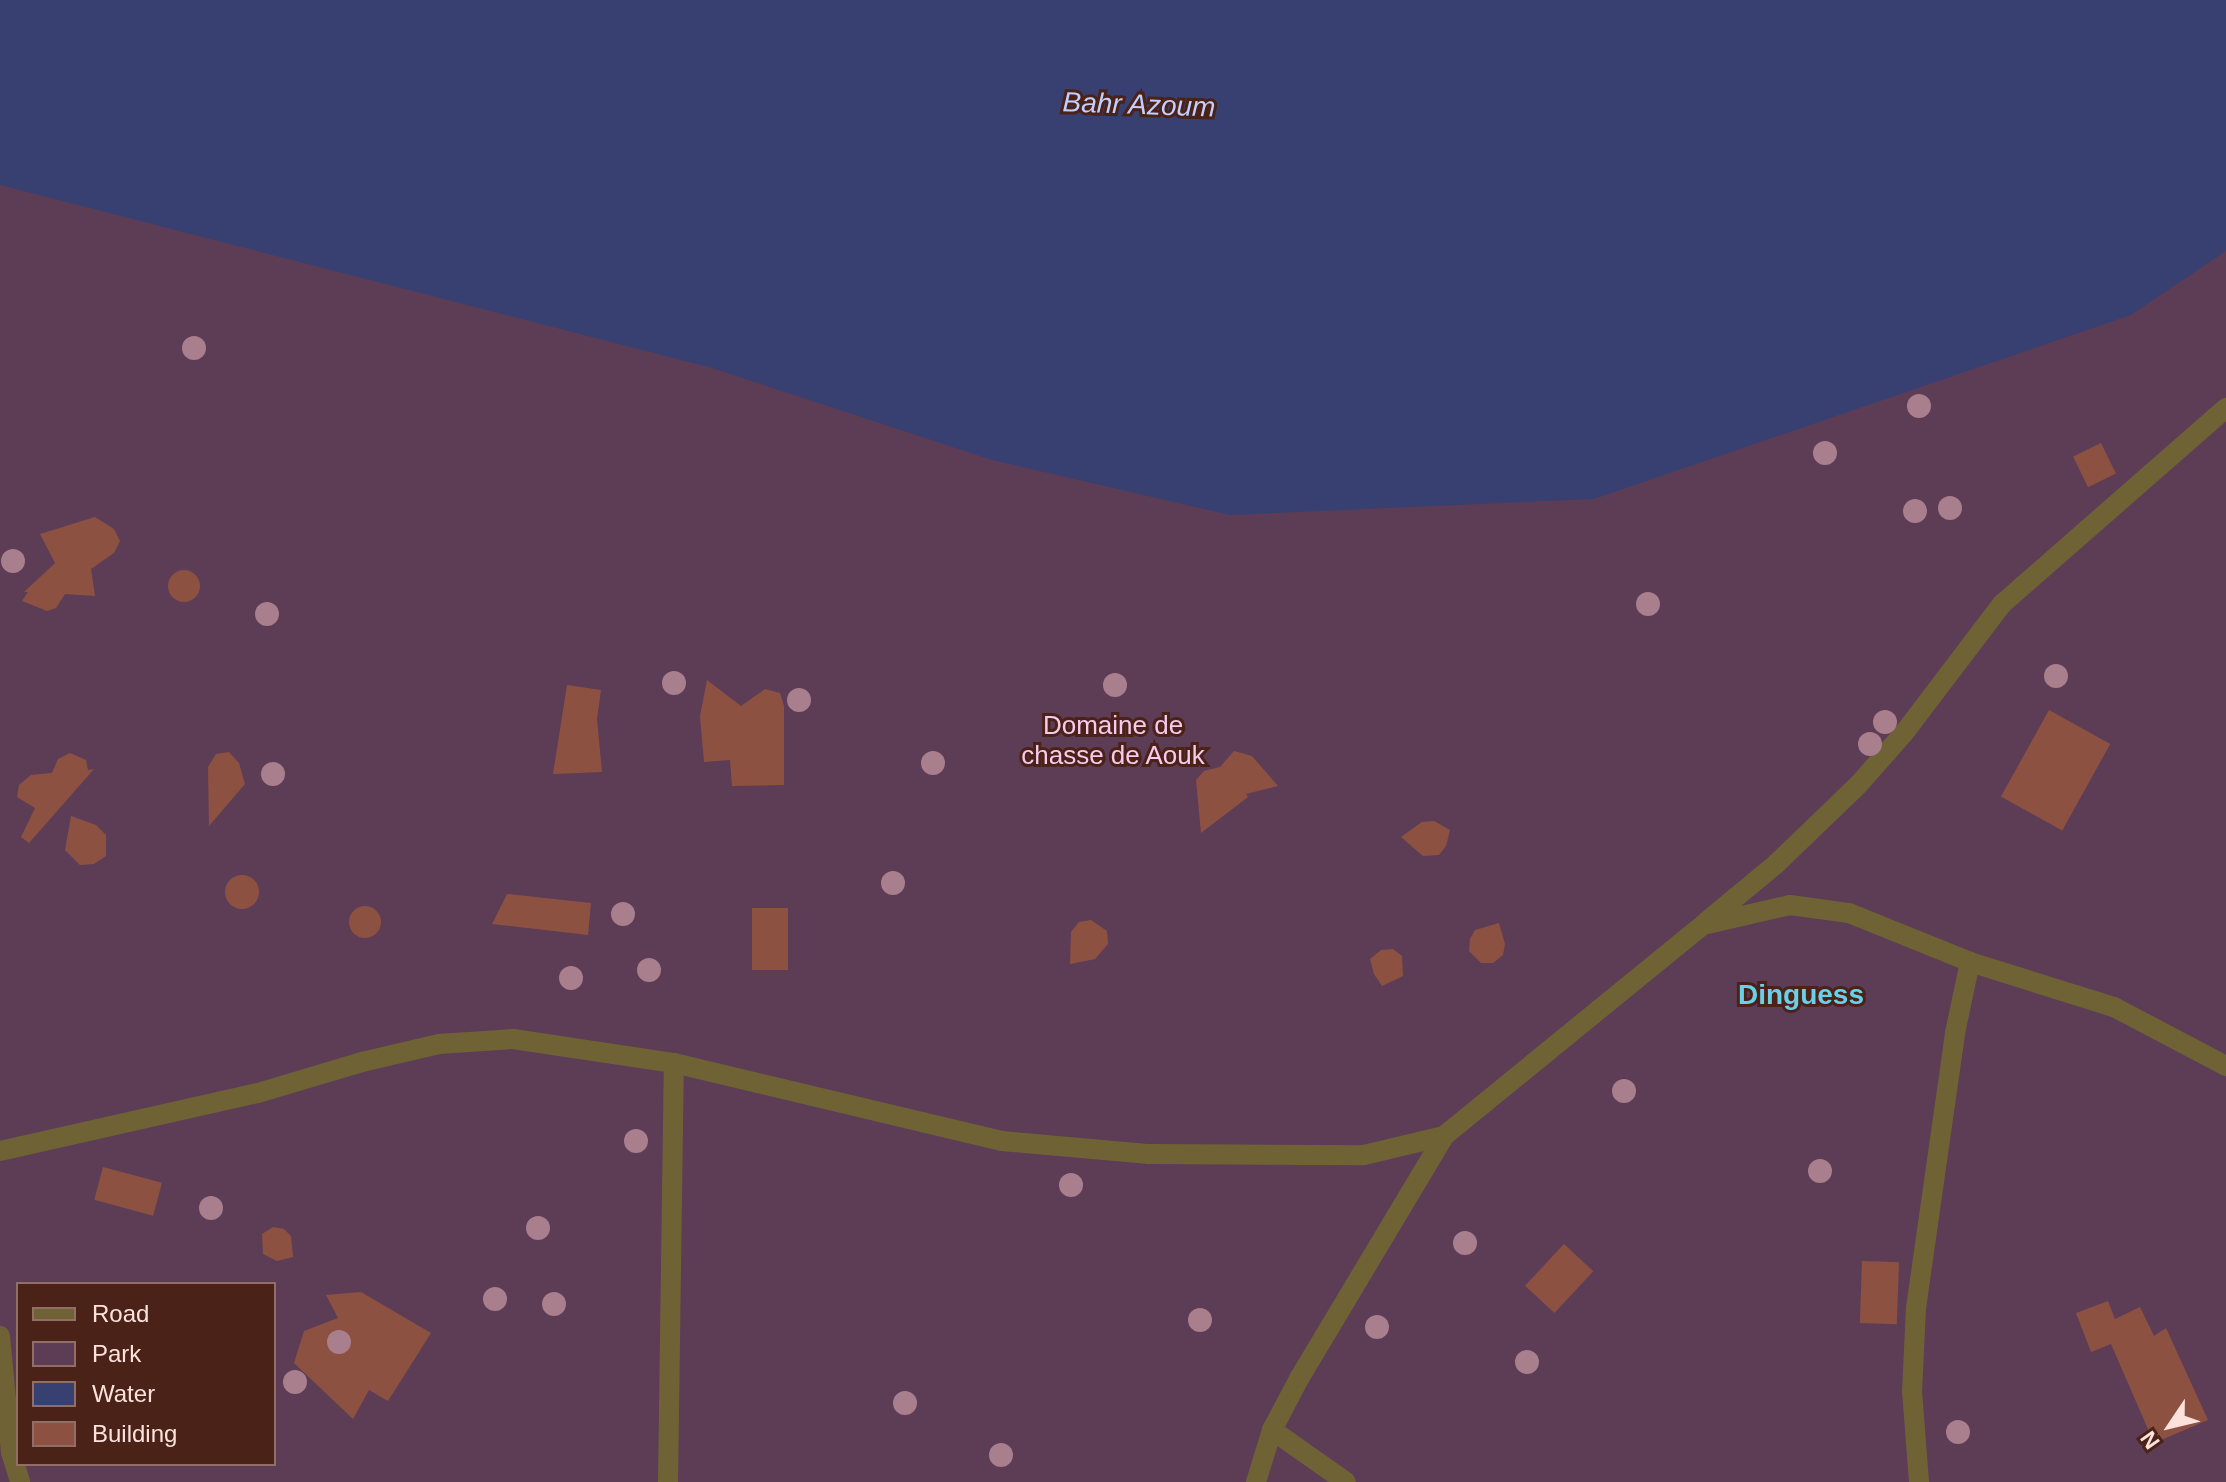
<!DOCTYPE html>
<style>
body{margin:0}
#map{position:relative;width:2226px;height:1482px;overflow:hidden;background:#4a2218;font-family:Helvetica,sans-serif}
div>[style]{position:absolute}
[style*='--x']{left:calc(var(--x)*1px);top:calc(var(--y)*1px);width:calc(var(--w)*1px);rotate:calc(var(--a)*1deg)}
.green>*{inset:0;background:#5d3d56}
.water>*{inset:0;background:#384072}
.building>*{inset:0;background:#8d5142;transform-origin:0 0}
.round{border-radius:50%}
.minor>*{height:20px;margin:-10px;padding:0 10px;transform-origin:10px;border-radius:10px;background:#6f6336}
.trees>*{width:24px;height:24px;margin:-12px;border-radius:50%;background:#a97e8d}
span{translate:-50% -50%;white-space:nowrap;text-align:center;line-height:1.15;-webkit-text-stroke:6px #4a2218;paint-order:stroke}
.park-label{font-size:26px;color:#f7c9ec}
.water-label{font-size:28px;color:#c2cefe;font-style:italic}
.neighbourhood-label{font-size:28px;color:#6ad0e7;font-weight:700}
.legend{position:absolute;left:16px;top:1282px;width:260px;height:184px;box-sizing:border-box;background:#4a2218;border:2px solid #926f66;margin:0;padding:10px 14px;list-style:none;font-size:24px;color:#fde2db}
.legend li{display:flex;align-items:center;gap:16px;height:40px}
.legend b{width:40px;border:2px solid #926f66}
.north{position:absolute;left:2130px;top:1386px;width:80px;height:80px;-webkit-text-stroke:6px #4a2218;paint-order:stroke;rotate:235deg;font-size:22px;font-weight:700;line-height:32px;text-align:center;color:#fde2db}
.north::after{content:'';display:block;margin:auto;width:28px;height:36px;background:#fde2db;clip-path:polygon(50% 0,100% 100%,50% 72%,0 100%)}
</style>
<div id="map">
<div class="green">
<i style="clip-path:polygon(evenodd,0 0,2226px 0,2226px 1482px,0 1482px,0 0,18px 1284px,274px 1284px,274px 1464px,18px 1464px,18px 1284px)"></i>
</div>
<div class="water">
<i style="clip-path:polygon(0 0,2226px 0,2226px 251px,2131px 315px,1594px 499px,1230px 515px,992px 460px,712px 368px,0 185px)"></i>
</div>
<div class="building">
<i style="left:2101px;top:443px;width:34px;height:31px;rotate:64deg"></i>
<i style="clip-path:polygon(95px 517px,114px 529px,120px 541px,114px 553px,91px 569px,95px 596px,65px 594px,56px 608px,47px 611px,22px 601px,28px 592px,24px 592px,55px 563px,40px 534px)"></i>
<i class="round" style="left:168px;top:570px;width:32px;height:32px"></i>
<i style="clip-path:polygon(707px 680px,741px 706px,765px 689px,780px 693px,784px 706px,784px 785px,732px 786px,730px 760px,704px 762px,700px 716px)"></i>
<i style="clip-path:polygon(567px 685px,601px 690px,597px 719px,602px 772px,553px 774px)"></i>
<i style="left:2049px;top:710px;width:70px;height:99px;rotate:29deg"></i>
<i style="clip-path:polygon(1234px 751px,1252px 756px,1278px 786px,1246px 794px,1248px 797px,1201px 833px,1196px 780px,1204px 771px,1220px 767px)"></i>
<i style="clip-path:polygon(229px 752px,239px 763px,245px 784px,209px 826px,208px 767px,216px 754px)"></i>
<i style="clip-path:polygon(70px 753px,86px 760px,88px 770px,94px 769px,29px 843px,21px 837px,35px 808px,17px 797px,19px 785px,31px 775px,52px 773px,58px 759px)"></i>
<i style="clip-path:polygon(71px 816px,96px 825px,106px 835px,106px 856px,94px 864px,80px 865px,65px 850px)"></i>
<i style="clip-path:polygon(1434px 821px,1450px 830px,1446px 846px,1439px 855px,1423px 856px,1401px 837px,1422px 822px)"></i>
<i class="round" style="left:225px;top:875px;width:34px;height:34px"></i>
<i style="clip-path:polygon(507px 894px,591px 903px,588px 935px,492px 924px)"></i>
<i class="round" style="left:349px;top:906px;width:32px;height:32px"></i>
<i style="left:752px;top:908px;width:36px;height:62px"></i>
<i style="clip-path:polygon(1091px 920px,1107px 931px,1108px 944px,1095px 959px,1070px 964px,1071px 932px,1079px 922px)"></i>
<i style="clip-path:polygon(1499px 923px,1505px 944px,1503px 955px,1493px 963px,1481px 963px,1469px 951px,1470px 939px,1475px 930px)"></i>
<i style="clip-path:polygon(1393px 949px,1402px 956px,1403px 976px,1382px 986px,1374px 974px,1370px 959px,1381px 950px)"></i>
<i style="left:103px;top:1167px;width:61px;height:34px;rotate:15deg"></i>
<i style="clip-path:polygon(273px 1227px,284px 1229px,291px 1236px,293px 1257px,277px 1261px,263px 1254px,262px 1234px)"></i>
<i style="left:1564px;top:1244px;width:40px;height:57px;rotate:43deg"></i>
<i style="left:1862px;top:1261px;width:37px;height:62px;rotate:2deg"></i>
<i style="clip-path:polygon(361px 1292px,431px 1333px,388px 1401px,369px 1390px,353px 1419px,294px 1363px,304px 1331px,338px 1318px,326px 1295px)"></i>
<i style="clip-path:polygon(2108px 1301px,2115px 1319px,2140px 1307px,2154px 1336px,2166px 1328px,2208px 1420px,2154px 1443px,2111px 1344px,2091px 1352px,2076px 1313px)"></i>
</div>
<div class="minor">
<i style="--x:1706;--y:922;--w:91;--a:-39.6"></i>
<i style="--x:1776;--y:864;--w:115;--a:-43.9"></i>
<i style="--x:1859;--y:784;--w:68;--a:-48.6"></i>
<i style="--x:1904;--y:733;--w:162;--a:-52.8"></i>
<i style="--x:2002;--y:604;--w:298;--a:-41.2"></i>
<i style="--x:0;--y:1151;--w:264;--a:-12.7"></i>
<i style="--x:258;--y:1093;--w:109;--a:-16.6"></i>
<i style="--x:362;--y:1062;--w:79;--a:-13.2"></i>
<i style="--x:439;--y:1044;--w:74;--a:-3.9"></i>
<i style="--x:513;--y:1039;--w:163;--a:8.5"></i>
<i style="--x:674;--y:1063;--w:337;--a:13.4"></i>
<i style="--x:1002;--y:1141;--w:148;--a:5.1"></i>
<i style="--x:1149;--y:1154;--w:215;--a:0.3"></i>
<i style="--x:1364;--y:1155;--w:82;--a:-13.4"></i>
<i style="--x:1444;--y:1136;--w:334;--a:-39.2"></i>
<i style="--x:1703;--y:925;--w:89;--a:-12.9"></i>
<i style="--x:1790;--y:905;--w:60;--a:7.7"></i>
<i style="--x:1849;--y:913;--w:131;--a:22"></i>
<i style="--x:1970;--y:962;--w:151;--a:17.4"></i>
<i style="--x:2114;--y:1007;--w:127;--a:27.8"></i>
<i style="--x:0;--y:1336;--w:117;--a:84.6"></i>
<i style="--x:11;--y:1452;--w:31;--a:73"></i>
<i style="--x:1272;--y:1430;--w:90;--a:35.1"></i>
<i style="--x:668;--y:1482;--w:419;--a:-89.2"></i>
<i style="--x:1256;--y:1482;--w:54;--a:-72.9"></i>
<i style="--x:1272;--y:1430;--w:60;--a:-62.2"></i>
<i style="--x:1300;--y:1377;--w:281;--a:-59.1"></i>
<i style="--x:1919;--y:1482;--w:90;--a:-94.4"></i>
<i style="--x:1912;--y:1392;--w:84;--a:-87.3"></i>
<i style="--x:1916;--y:1308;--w:278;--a:-81.9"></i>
<i style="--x:1955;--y:1033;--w:73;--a:-78.1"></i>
</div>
<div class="trees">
<i style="left:194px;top:348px"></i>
<i style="left:1919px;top:406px"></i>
<i style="left:1825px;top:453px"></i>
<i style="left:1950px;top:508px"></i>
<i style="left:1915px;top:511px"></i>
<i style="left:13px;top:561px"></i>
<i style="left:1648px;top:604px"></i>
<i style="left:267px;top:614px"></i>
<i style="left:2056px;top:676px"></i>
<i style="left:674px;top:683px"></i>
<i style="left:1115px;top:685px"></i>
<i style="left:799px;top:700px"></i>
<i style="left:1885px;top:722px"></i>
<i style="left:1870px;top:744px"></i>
<i style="left:933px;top:763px"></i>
<i style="left:273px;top:774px"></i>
<i style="left:893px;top:883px"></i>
<i style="left:623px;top:914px"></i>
<i style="left:649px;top:970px"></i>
<i style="left:571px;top:978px"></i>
<i style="left:1624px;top:1091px"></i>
<i style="left:636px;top:1141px"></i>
<i style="left:1820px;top:1171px"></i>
<i style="left:1071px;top:1185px"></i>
<i style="left:211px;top:1208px"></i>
<i style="left:538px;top:1228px"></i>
<i style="left:1465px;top:1243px"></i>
<i style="left:495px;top:1299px"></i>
<i style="left:554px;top:1304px"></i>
<i style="left:1200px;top:1320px"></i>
<i style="left:1377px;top:1327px"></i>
<i style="left:339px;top:1342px"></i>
<i style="left:1527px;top:1362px"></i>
<i style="left:295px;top:1382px"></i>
<i style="left:905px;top:1403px"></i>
<i style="left:1958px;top:1432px"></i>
<i style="left:1001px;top:1455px"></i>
</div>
<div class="park-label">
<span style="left:1113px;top:741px">Domaine de<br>chasse de Aouk</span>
</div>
<div class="water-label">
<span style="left:1139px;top:105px;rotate:2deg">Bahr Azoum</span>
</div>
<div class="neighbourhood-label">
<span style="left:1801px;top:995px">Dinguess</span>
</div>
<ul class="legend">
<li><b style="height:10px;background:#6f6336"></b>Road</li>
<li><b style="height:22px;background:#5d3d56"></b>Park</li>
<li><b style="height:22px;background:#384072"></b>Water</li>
<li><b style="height:22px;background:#8d5142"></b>Building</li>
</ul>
<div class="north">N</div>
</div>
